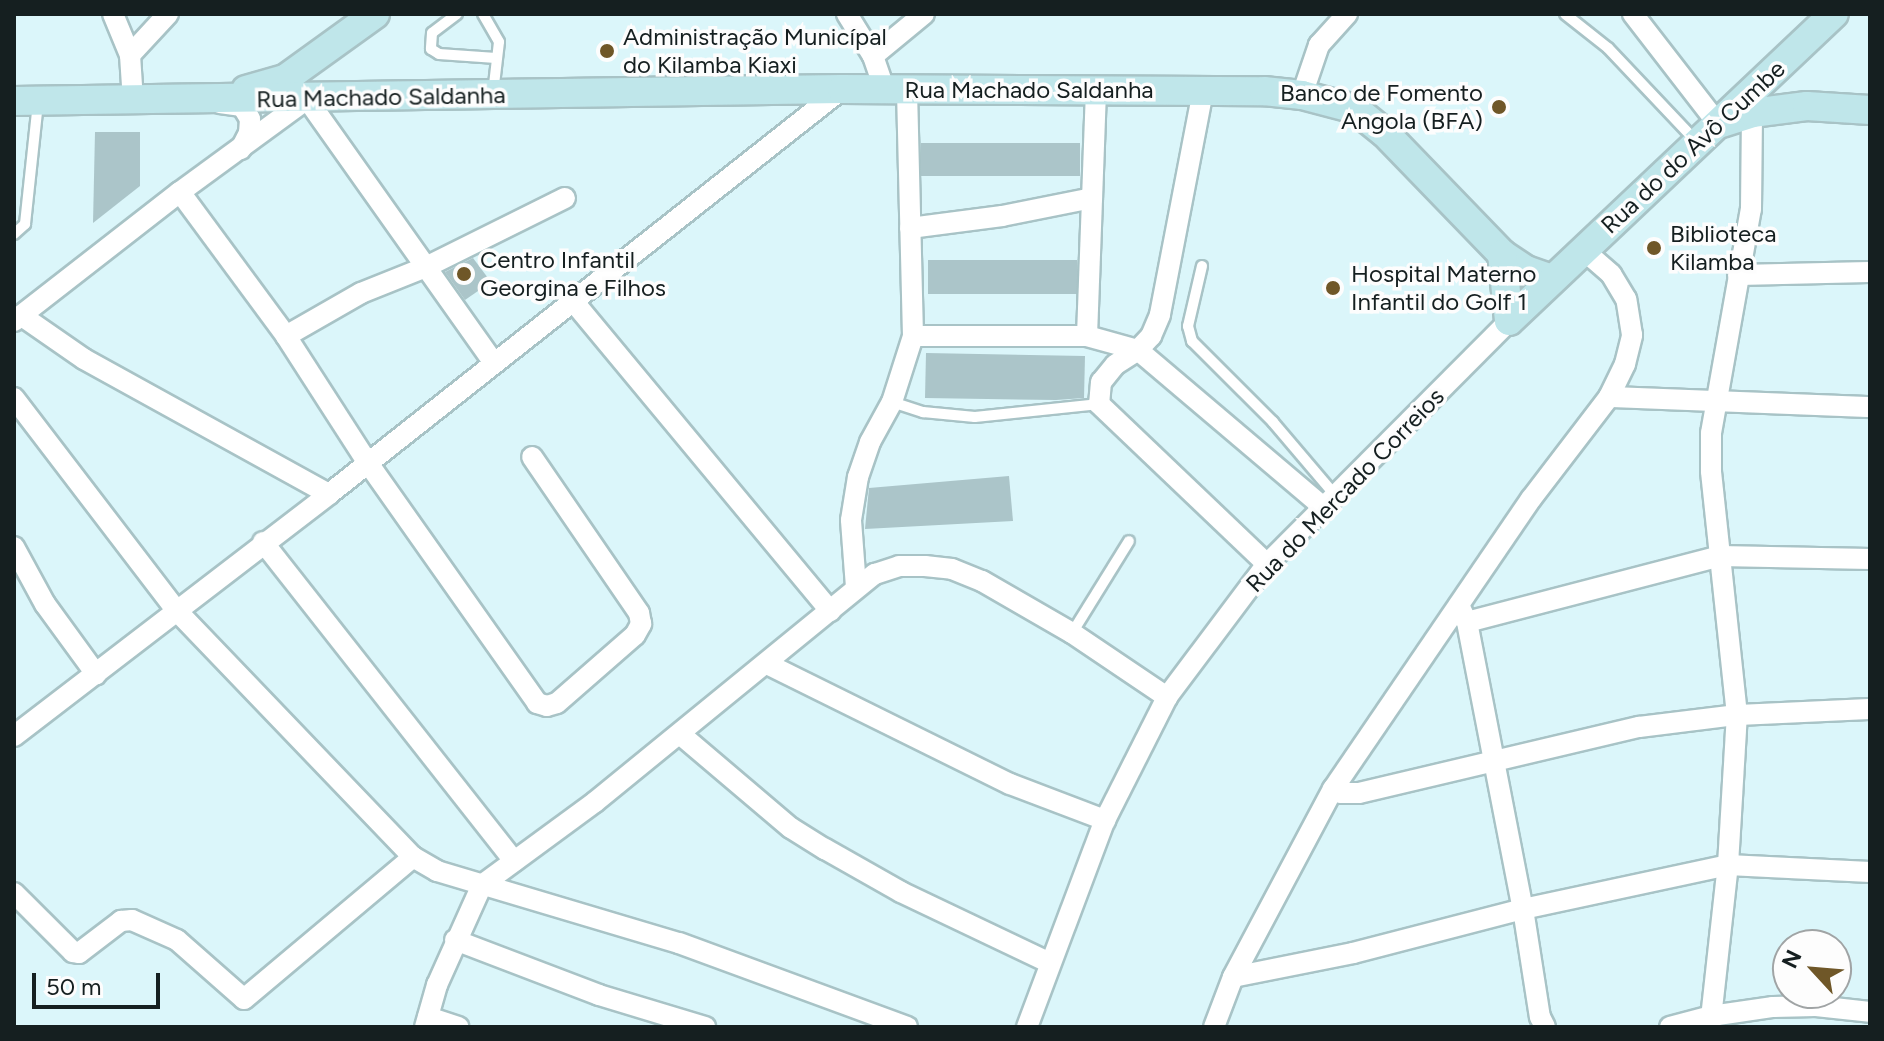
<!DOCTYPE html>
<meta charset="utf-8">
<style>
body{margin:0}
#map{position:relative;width:1884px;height:1041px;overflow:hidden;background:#dbf6fa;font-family:Figtree,sans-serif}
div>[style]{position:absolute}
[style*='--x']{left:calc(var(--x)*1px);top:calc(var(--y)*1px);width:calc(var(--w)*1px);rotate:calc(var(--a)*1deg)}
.building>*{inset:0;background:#abc5c9;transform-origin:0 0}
.roads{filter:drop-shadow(2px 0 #a8c3c6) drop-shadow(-2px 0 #a8c3c6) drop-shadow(0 2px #a8c3c6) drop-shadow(0 -2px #a8c3c6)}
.lane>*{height:10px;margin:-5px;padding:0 5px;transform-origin:5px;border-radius:5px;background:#fff}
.street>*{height:20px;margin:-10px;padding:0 10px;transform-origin:10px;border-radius:10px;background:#fff}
.secondary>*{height:28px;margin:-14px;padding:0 14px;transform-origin:14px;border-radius:14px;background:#bfe6ea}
.dots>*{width:22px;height:22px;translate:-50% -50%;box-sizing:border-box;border:4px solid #fdfdfd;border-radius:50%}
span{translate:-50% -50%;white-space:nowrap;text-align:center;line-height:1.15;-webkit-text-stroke:7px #fdfdfd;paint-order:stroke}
.poi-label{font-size:24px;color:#151f20}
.left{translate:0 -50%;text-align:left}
.right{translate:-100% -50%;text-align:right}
.street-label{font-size:24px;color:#151f20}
.frame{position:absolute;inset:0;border:16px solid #151f20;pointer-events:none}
.north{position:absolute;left:1772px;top:929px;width:80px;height:80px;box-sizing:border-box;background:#fdfdfd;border:2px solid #a0a4a5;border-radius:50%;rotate:296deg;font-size:22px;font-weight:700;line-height:32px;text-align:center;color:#151f20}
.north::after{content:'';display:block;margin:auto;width:28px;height:36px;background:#6f5728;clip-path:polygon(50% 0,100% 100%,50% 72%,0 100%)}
.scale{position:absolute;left:32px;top:973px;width:128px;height:36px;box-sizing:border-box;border:4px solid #151f20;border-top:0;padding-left:10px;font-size:24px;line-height:28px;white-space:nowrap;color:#151f20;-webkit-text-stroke:6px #fdfdfd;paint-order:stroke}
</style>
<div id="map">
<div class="building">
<i style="clip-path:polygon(95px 132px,140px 132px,140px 186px,93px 223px)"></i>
<i style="left:921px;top:143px;width:159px;height:33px"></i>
<i style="clip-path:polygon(473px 258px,491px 282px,465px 300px,445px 272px)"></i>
<i style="left:928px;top:260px;width:149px;height:34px"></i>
<i style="clip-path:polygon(926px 353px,1085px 356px,1084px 398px,1056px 400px,925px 398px)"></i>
<i style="clip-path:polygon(1009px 476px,1013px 521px,865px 529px,869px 488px)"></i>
</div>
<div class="roads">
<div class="lane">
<i style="--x:457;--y:14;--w:31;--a:143"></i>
<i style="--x:432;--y:33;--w:16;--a:94"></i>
<i style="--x:431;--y:49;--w:9;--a:32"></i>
<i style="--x:439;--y:54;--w:57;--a:4"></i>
<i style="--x:483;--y:14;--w:32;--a:60"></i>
<i style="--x:499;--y:42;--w:51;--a:96.7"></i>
<i style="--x:1565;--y:14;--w:55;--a:38.3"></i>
<i style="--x:1608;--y:48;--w:128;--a:46.6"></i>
<i style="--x:14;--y:234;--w:15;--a:-42"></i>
<i style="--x:25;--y:224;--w:123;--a:-83.9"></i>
<i style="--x:1202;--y:266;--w:62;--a:103.1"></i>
<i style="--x:1188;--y:326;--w:16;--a:75"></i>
<i style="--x:1192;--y:341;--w:115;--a:45"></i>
<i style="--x:1273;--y:422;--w:96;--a:49.7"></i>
<i style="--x:892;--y:402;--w:33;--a:18"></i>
<i style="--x:923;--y:412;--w:52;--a:5.5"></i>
<i style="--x:975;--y:417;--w:125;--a:-6"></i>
<i style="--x:1072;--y:633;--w:108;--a:-58.2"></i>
</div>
<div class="street">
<i style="--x:113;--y:14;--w:44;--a:67.5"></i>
<i style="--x:130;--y:55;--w:46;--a:86.3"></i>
<i style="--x:847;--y:14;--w:49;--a:58.2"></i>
<i style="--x:873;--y:56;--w:36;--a:71"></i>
<i style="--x:1633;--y:14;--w:139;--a:52.3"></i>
<i style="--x:130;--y:55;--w:56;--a:-47.2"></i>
<i style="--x:873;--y:56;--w:66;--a:-39.5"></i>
<i style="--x:1203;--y:91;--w:228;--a:100.9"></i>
<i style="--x:1160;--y:315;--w:23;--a:113"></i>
<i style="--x:1151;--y:336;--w:19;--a:133"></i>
<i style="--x:1138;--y:350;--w:27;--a:147"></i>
<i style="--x:1115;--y:365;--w:22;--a:129"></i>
<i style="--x:1101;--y:382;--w:22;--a:95"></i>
<i style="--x:1099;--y:404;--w:232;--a:43.6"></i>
<i style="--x:1302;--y:95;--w:53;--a:-71.2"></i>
<i style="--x:1319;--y:45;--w:42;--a:-47.9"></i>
<i style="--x:220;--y:103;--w:22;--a:8"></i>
<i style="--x:242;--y:106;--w:15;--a:58"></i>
<i style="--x:250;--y:119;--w:14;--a:94"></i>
<i style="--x:249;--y:133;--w:18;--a:117"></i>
<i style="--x:180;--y:192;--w:179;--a:53.6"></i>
<i style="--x:286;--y:336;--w:151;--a:57.2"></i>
<i style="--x:368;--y:463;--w:294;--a:54.8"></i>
<i style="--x:537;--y:703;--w:10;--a:17"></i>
<i style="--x:547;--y:706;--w:10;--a:-17"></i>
<i style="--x:557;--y:703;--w:103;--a:-41.1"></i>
<i style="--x:635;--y:635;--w:13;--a:-61"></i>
<i style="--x:641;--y:624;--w:11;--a:-100"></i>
<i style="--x:639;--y:613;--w:189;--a:-124.4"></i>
<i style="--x:910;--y:228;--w:93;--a:-7.4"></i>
<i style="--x:1002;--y:216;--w:92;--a:-11.3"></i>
<i style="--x:1738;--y:275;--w:132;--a:-1.3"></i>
<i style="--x:573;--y:301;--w:403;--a:50.3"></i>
<i style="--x:22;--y:316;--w:75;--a:34.7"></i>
<i style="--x:84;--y:359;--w:280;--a:28.9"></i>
<i style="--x:14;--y:321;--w:210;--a:-37.9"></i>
<i style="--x:180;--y:192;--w:157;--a:-36.2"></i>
<i style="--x:307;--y:99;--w:322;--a:54.7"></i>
<i style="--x:286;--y:336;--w:86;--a:-29.8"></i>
<i style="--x:361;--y:293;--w:70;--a:-21.8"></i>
<i style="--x:426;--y:267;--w:155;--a:-26.4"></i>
<i style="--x:913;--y:336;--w:174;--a:0"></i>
<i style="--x:1087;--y:336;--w:53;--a:15.4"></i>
<i style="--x:1138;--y:350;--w:243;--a:40.3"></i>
<i style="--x:1087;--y:336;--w:245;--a:-87.9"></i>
<i style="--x:1609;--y:397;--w:261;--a:2.2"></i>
<i style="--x:14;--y:398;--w:268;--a:52.6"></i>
<i style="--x:177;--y:611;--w:341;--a:46.2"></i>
<i style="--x:413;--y:857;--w:28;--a:30"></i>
<i style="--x:437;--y:871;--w:252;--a:16.6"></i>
<i style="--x:679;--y:943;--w:243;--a:20.2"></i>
<i style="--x:263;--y:542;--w:406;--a:51.8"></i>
<i style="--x:14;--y:547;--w:65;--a:61.5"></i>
<i style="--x:45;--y:604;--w:87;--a:53.9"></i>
<i style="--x:856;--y:587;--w:67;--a:-94.3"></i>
<i style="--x:851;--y:520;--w:44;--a:-80.8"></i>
<i style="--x:858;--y:477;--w:37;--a:-71"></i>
<i style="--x:870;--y:442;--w:46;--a:-61.2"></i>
<i style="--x:892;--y:402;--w:69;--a:-72.3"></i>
<i style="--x:913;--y:336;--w:246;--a:-91.4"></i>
<i style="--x:1459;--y:605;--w:19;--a:65"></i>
<i style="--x:1467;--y:622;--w:292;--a:79"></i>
<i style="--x:1523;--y:909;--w:109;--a:81.1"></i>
<i style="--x:1540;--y:1017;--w:11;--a:63"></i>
<i style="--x:1467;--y:622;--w:261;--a:-14.6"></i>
<i style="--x:1720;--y:556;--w:150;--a:1.1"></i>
<i style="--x:767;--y:664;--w:271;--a:26.3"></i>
<i style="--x:1010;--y:784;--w:102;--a:20.8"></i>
<i style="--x:680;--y:734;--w:145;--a:40.3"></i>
<i style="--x:791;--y:828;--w:40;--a:32"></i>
<i style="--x:825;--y:849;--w:87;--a:29.5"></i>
<i style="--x:901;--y:892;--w:165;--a:25.5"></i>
<i style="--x:14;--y:736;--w:397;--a:-37.5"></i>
<i style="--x:329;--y:494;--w:654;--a:-38.29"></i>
<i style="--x:1333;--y:789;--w:9;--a:27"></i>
<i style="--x:1341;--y:793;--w:18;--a:0"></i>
<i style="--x:1359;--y:793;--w:288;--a:-13.3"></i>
<i style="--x:1639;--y:727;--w:99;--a:-7"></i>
<i style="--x:1737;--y:715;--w:133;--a:-2.6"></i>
<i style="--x:14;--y:893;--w:83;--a:45"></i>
<i style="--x:73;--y:952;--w:6;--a:9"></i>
<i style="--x:79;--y:953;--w:53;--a:-37.3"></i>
<i style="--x:121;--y:921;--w:11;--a:-5"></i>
<i style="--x:132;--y:920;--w:49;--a:24"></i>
<i style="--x:177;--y:940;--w:89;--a:41.4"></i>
<i style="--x:244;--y:999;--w:221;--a:-40"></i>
<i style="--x:455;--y:940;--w:154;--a:20.9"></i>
<i style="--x:599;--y:995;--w:111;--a:16.8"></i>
<i style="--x:1233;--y:977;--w:122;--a:-11.3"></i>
<i style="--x:1353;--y:953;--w:176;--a:-14.5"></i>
<i style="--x:1523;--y:909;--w:210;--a:-12.1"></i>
<i style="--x:1728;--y:865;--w:142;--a:2.8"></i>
<i style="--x:428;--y:1017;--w:32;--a:18"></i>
<i style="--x:425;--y:1027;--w:44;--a:-74.1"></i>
<i style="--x:437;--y:985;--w:110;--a:-65.8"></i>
<i style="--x:482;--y:885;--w:140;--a:-36.3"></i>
<i style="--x:595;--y:802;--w:361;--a:-39.2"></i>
<i style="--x:875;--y:574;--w:25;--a:-18"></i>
<i style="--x:899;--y:566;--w:26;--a:0"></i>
<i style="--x:925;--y:566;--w:27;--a:6"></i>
<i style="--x:952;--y:569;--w:32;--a:22"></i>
<i style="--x:982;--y:581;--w:104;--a:30"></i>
<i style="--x:1072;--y:633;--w:115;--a:34"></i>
<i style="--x:1027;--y:1027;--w:221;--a:-69.4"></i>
<i style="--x:1105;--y:820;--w:138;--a:-63.2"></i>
<i style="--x:1167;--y:697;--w:166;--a:-53.1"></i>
<i style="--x:1267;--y:564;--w:343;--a:-45.1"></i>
<i style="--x:1214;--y:1027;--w:53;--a:-69.2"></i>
<i style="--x:1233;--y:977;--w:213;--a:-62"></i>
<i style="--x:1333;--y:789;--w:351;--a:-55.7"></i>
<i style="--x:1531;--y:499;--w:128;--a:-52.6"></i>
<i style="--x:1609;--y:397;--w:37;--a:-64"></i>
<i style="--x:1625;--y:364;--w:30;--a:-76"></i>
<i style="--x:1632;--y:335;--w:36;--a:-99"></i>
<i style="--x:1626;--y:299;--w:29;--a:-121"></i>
<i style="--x:1611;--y:274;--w:37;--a:-139"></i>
<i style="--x:1670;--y:1027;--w:42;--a:-15"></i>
<i style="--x:1711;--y:1016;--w:63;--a:-8.3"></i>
<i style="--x:1773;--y:1007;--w:43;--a:-1.3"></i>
<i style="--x:1816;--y:1006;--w:54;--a:6.3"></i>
<i style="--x:1710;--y:1027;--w:163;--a:-83.7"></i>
<i style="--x:1728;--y:865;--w:150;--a:-86.6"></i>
<i style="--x:1737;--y:715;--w:245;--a:-96.1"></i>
<i style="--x:1711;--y:471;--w:38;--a:-90"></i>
<i style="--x:1711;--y:433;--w:228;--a:-79.9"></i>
<i style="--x:1751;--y:209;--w:96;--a:-89.4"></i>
</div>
<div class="secondary">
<i style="--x:246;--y:90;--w:41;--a:-15.8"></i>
<i style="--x:285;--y:79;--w:111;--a:-35.8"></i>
<i style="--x:14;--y:101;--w:828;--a:-0.83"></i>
<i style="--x:842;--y:89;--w:422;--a:0.3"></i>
<i style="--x:1264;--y:91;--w:38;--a:6"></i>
<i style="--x:1302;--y:95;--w:55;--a:14.8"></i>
<i style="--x:1355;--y:109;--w:38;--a:39"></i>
<i style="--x:1385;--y:133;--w:168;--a:46"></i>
<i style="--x:1502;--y:254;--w:29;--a:34"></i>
<i style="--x:1526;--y:270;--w:28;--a:19"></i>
<i style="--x:1722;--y:123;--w:32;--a:-18"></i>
<i style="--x:1752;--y:113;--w:55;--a:-7.3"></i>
<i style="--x:1807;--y:106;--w:63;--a:3.6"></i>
<i style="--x:1502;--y:254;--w:67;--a:84"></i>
<i style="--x:1509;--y:321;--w:447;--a:-43.4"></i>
</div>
</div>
<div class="dots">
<i style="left:607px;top:51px;background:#6f5728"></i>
<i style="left:1499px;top:107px;background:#6f5728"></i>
<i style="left:1654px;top:248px;background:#6f5728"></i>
<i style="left:464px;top:274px;background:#6f5728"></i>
<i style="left:1333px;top:288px;background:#6f5728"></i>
</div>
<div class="poi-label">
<span class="left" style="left:623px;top:51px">Administração Municípal<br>do Kilamba Kiaxi</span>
<span class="right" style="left:1483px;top:107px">Banco de Fomento<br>Angola (BFA)</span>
<span class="left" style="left:1670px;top:248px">Biblioteca<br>Kilamba</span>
<span class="left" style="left:480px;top:274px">Centro Infantil<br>Georgina e Filhos</span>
<span class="left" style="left:1351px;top:288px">Hospital Materno<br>Infantil do Golf 1</span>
</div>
<div class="street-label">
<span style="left:1029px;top:90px">Rua Machado Saldanha</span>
<span style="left:381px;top:97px;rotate:-1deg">Rua Machado Saldanha</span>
<span style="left:1693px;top:147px;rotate:-43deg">Rua do do Avô Cumbe</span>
<span style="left:1345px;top:490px;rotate:-46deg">Rua do Mercado Correios</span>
</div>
<div class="frame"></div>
<div class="north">N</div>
<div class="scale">50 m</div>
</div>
